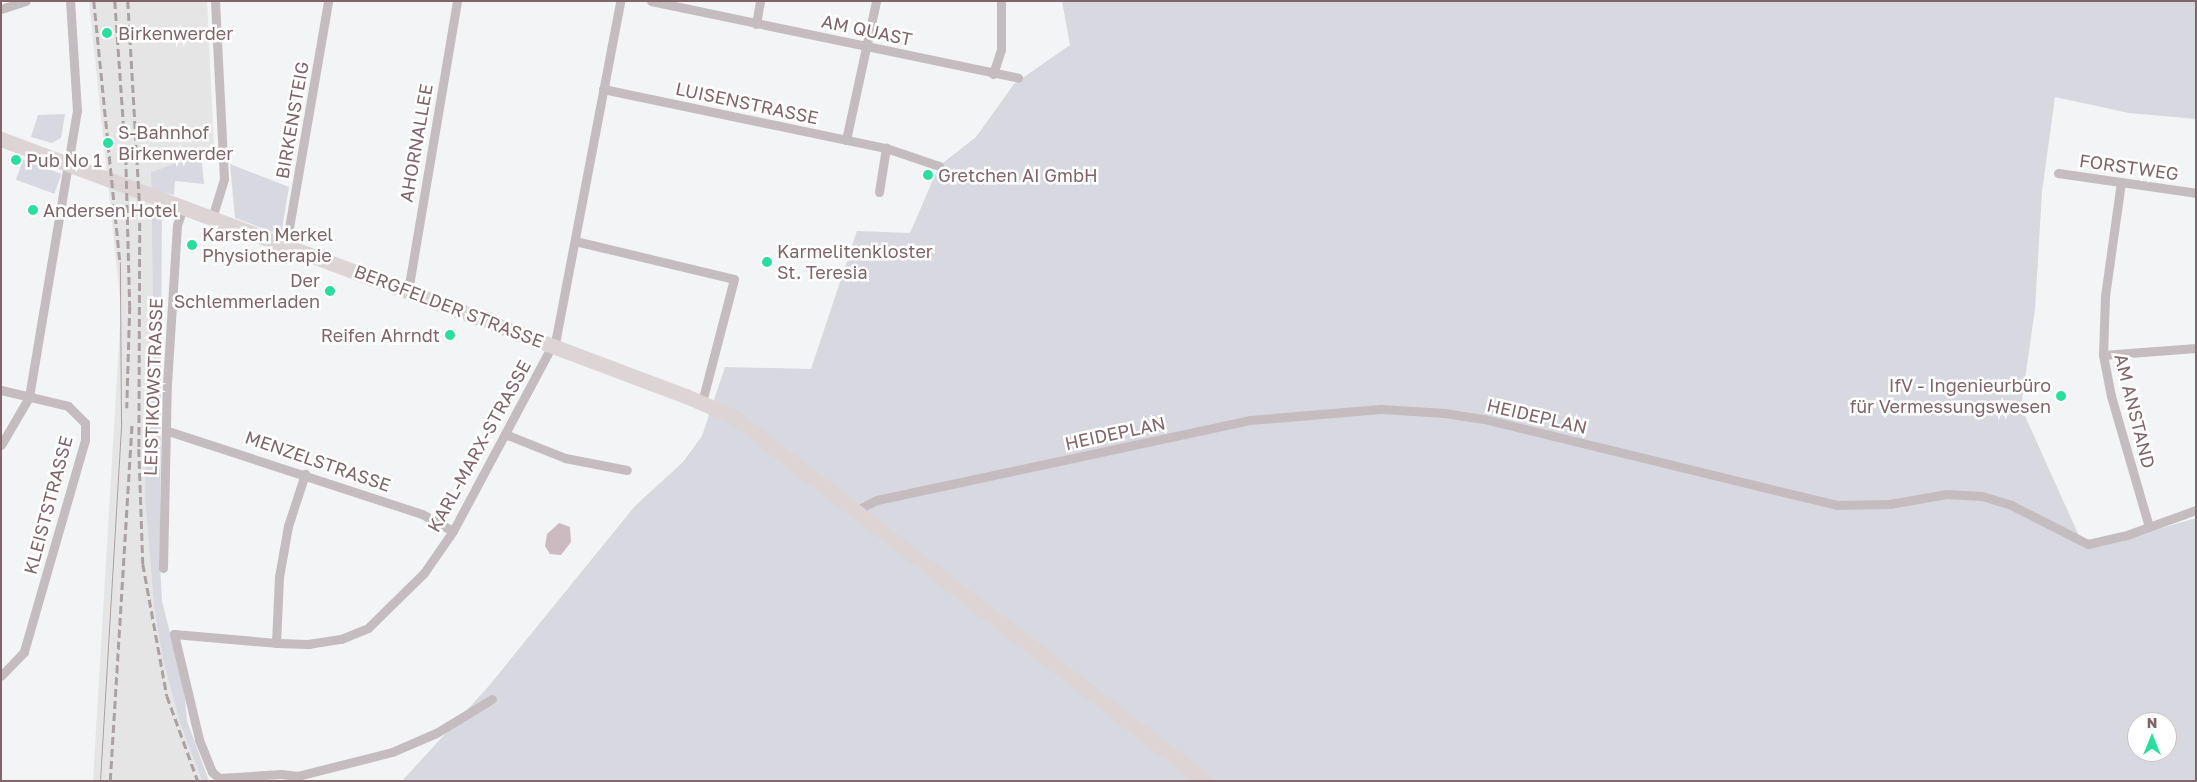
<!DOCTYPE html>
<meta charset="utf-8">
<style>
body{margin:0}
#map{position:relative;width:2197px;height:782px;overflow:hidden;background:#f2f4f5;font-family:"Golos Text",sans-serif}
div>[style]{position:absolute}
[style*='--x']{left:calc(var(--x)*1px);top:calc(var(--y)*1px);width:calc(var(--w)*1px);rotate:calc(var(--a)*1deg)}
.built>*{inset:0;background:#e5e5e6}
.green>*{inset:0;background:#d8d8e1;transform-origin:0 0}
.water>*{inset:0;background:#cbbbc0}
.street>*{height:9px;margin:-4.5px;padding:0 4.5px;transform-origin:4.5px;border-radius:4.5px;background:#c4bcbe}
.primary>*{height:15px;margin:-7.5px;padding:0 7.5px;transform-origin:7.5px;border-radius:7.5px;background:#dcd4d5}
.tram>*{height:1px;margin:-0.5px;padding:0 0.5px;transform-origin:0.5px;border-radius:0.5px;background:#aba0a2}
.rail>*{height:2.5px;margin-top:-1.25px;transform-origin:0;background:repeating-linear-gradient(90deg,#aba0a2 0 8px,transparent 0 12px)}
.dots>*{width:14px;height:14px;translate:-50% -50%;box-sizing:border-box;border:2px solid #fff;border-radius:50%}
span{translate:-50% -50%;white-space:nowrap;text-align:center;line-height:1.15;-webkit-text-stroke:5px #fff;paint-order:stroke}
.street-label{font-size:18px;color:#82656a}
.poi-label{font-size:18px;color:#82656a}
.left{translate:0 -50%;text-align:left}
.right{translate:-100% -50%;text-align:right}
.frame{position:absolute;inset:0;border:2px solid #82656a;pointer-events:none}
.north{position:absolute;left:2127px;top:712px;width:50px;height:50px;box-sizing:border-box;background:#fff;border:1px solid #cdc1c3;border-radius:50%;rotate:0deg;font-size:14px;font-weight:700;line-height:20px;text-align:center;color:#82656a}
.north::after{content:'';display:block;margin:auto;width:18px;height:22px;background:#29df9c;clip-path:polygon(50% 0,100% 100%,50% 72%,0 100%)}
</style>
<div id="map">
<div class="built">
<i style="clip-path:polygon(89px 1px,207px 1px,214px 146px,201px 154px,151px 172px,154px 386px,146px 388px,145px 500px,154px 607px,180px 723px,202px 781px,93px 781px,121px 309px)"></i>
</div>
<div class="green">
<i style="clip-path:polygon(evenodd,1062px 1px,2196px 1px,2196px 119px,2129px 113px,2055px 97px,2042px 192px,2035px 309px,2021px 407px,2084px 547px,2115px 542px,2196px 518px,2196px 781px,402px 781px,488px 687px,635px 506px,683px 462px,702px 436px,725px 367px,811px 369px,857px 231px,910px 233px,939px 166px,976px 137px,1014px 84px,1070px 45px,1062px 1px,2137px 722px,2167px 722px,2167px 752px,2137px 752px,2137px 722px)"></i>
<i style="clip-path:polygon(65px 114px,61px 138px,52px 143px,31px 137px,38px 115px)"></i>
<i style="clip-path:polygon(201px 154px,204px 184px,175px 181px,174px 195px,162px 192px,160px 565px,162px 601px,184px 689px,187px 721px,209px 781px,202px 781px,180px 723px,163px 659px,154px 607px,145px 500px,146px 388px,154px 386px,151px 172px)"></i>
<i style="left:23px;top:160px;width:41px;height:21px;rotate:20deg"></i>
<i style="clip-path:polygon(230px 164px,289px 187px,281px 235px,235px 218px)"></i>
</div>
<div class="water">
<i style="clip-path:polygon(559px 523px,570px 527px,571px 542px,561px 555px,550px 554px,545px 546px,547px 534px)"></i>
</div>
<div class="street">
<i style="--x:651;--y:1;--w:375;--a:11.8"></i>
<i style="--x:1;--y:9;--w:26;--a:-18"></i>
<i style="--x:756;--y:24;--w:23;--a:-80"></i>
<i style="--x:993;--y:74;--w:26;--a:-72"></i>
<i style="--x:1001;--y:49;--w:48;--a:-90"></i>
<i style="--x:603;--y:89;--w:289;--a:11.8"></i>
<i style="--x:886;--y:148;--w:56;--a:18.8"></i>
<i style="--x:846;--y:140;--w:142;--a:-77.8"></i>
<i style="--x:2058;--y:173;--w:139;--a:8.2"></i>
<i style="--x:2121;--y:182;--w:115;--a:98"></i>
<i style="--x:2105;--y:296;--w:59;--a:91.9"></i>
<i style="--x:2103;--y:355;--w:42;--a:79"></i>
<i style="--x:2111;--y:396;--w:136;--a:73.8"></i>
<i style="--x:879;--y:192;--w:45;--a:-81"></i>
<i style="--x:212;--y:218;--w:41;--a:-72.9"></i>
<i style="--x:224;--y:179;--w:178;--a:-92.9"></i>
<i style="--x:575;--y:241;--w:163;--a:13.4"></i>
<i style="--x:734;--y:279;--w:127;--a:104.6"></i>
<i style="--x:286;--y:245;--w:248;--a:-80.2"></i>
<i style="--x:408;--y:291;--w:294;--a:-80.4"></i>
<i style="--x:2103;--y:355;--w:93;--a:-4.3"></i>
<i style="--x:1;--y:390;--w:69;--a:13.4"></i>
<i style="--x:68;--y:406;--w:24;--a:45"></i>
<i style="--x:85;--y:423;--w:17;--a:90"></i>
<i style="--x:85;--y:440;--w:221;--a:106.1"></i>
<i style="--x:24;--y:652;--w:33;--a:134"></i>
<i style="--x:168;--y:431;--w:267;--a:18.1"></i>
<i style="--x:422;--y:514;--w:35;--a:29"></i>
<i style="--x:505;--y:434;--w:65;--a:21.8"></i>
<i style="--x:565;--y:458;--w:63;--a:11"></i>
<i style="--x:1;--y:445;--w:56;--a:-59.7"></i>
<i style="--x:29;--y:397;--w:290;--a:-80.5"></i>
<i style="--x:77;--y:111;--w:110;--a:-93.6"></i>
<i style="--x:857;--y:510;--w:22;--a:-27"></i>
<i style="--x:877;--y:500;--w:381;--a:-12.1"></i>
<i style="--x:1250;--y:420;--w:131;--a:-4.8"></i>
<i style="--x:1381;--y:409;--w:64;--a:3.6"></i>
<i style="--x:1445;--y:413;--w:39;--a:9"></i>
<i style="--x:1484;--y:419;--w:362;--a:13.7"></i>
<i style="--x:1836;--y:505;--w:54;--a:-1.1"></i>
<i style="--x:1890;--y:504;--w:57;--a:-10.1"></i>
<i style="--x:1946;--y:494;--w:36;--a:3"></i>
<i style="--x:1982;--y:496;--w:30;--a:17"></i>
<i style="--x:2011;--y:505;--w:86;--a:26.9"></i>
<i style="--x:2088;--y:544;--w:37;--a:-13"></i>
<i style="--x:2124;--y:536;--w:77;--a:-19.9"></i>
<i style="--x:163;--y:568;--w:184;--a:-88.8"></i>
<i style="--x:167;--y:384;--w:159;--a:-86.4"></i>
<i style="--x:177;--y:225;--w:18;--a:-71"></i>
<i style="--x:276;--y:643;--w:66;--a:-87.4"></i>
<i style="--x:279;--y:577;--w:52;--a:-80"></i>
<i style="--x:288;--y:526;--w:55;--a:-71.9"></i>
<i style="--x:492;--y:699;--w:66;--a:148.7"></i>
<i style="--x:436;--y:733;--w:48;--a:156.6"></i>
<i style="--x:392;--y:752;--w:97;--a:165.7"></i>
<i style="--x:298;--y:776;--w:17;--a:-173"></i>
<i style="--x:281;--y:774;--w:62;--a:176.3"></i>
<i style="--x:219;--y:778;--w:9;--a:-139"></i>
<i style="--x:212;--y:772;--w:35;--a:-112"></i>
<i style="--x:199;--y:739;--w:108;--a:-103.4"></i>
<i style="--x:174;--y:634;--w:102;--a:5"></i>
<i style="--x:276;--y:643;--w:32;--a:2"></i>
<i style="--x:308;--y:644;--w:33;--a:-9"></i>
<i style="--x:341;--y:639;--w:29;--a:-22"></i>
<i style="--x:368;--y:628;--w:78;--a:-44.5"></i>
<i style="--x:424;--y:573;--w:51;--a:-55.4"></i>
<i style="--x:453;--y:531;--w:219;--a:-61.9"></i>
<i style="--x:556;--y:338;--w:343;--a:-79.2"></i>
</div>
<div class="primary">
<i style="--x:1;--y:139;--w:732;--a:20.57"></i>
<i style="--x:686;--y:396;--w:52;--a:23.6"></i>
<i style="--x:734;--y:417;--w:595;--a:37.7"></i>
</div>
<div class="tram">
<i style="--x:100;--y:781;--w:359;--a:-86.6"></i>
<i style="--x:121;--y:423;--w:161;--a:-90.4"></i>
</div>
<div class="rail">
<i style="--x:94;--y:1;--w:262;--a:84.3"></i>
<i style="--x:115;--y:1;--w:156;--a:86"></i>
<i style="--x:126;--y:157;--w:149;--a:88.5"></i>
<i style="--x:130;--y:306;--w:102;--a:91.7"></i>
<i style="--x:128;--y:1;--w:210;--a:86.7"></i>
<i style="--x:140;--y:211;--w:238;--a:90.2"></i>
<i style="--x:139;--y:449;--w:115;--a:88"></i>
<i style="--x:143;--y:564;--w:134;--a:79.7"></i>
<i style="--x:167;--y:696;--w:90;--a:70"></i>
<i style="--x:110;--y:781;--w:356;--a:-86.5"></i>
</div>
<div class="dots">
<i style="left:107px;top:33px;background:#29df9c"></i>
<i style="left:108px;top:143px;background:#29df9c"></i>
<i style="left:16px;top:160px;background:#29df9c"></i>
<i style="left:928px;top:175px;background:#29df9c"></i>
<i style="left:33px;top:210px;background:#29df9c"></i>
<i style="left:192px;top:245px;background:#29df9c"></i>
<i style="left:767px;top:262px;background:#29df9c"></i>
<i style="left:330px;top:291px;background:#29df9c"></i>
<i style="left:450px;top:335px;background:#29df9c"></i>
<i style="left:2061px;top:396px;background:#29df9c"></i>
</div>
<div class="street-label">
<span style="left:867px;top:30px;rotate:12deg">AM QUAST</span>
<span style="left:747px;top:103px;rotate:12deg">LUISENSTRASSE</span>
<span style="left:292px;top:120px;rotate:-80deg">BIRKENSTEIG</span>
<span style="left:416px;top:143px;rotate:-80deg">AHORNALLEE</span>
<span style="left:2129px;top:167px;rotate:8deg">FORSTWEG</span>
<span style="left:449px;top:306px;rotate:21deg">BERGFELDER STRASSE</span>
<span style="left:153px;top:387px;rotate:-88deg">LEISTIKOWSTRASSE</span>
<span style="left:2135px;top:411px;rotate:76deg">AM ANSTAND</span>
<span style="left:1537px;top:416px;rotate:13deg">HEIDEPLAN</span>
<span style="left:1115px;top:433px;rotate:-12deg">HEIDEPLAN</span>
<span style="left:479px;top:446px;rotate:-61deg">KARL-MARX-STRASSE</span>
<span style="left:318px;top:461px;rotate:19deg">MENZELSTRASSE</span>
<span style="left:48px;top:505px;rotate:-75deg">KLEISTSTRASSE</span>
</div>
<div class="poi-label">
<span class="left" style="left:118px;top:33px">Birkenwerder</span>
<span class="left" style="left:118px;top:143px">S-Bahnhof<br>Birkenwerder</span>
<span class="left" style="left:26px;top:160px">Pub No 1</span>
<span class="left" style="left:938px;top:175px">Gretchen AI GmbH</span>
<span class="left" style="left:43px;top:210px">Andersen Hotel</span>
<span class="left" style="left:202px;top:245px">Karsten Merkel<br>Physiotherapie</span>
<span class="left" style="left:777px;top:262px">Karmelitenkloster<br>St. Teresia</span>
<span class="right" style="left:320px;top:291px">Der<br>Schlemmerladen</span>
<span class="right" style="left:440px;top:335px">Reifen Ahrndt</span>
<span class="right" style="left:2051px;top:396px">IfV - Ingenieurbüro<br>für Vermessungswesen</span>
</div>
<div class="frame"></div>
<div class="north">N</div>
</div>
